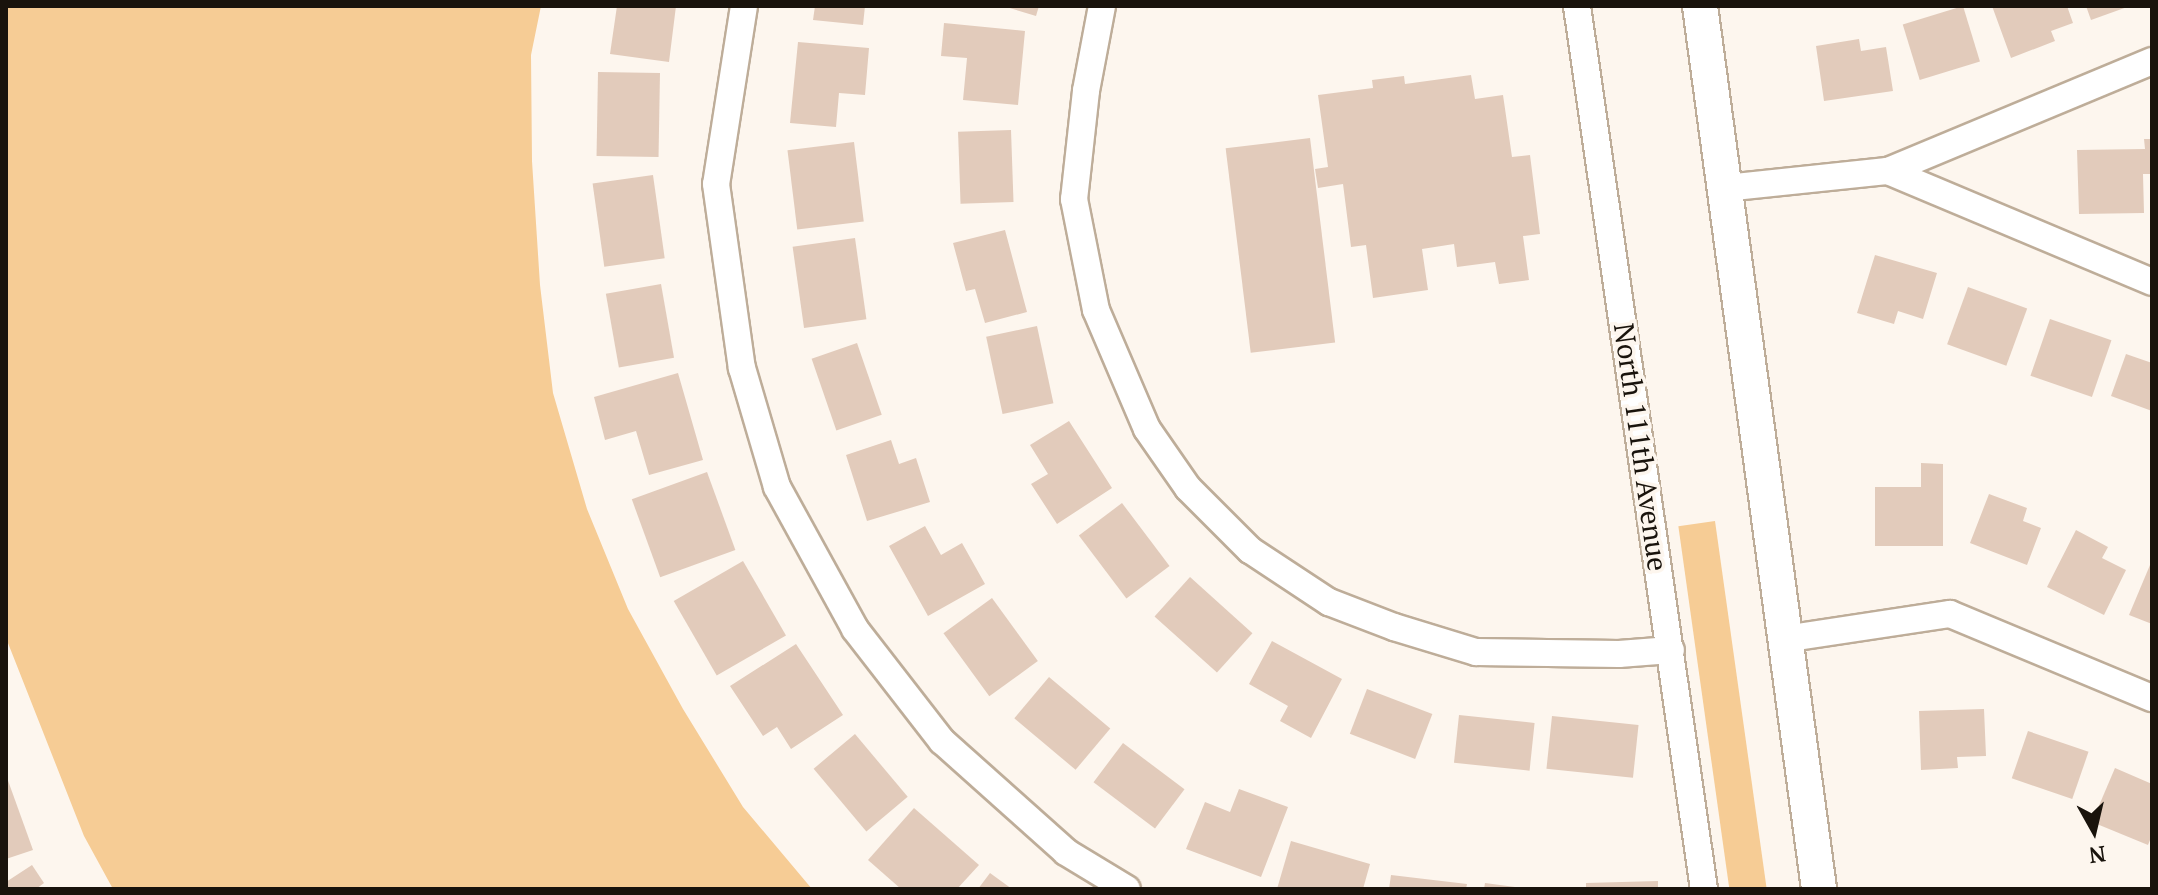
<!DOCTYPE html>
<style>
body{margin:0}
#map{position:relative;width:2158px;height:895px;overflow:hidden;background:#fdf6ee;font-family:"PT Serif",serif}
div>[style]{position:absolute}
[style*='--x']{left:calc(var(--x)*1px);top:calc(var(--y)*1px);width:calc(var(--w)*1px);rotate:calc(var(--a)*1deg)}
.green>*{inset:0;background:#f6cc95;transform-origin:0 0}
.building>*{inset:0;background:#e2cbbb;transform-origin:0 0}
.roads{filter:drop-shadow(2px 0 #bead99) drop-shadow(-2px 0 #bead99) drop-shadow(0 2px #bead99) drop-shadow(0 -2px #bead99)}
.minor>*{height:26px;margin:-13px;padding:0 13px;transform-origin:13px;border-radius:13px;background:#fff}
.tertiary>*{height:34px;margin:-17px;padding:0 17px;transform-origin:17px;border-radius:17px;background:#fff}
span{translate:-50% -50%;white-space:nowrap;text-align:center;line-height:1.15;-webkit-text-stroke:7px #fdf6ee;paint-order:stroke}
.street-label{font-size:28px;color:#19130c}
.frame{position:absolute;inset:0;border:8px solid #19130c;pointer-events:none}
.north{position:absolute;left:2054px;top:791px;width:80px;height:80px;-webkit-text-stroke:6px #fdf6ee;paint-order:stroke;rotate:172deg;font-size:22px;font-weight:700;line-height:32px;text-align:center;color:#19130c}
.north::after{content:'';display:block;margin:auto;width:28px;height:36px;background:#19130c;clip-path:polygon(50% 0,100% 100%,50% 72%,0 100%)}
</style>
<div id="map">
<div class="green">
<i style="clip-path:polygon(6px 6px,541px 6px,531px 55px,532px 161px,540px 285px,553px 393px,587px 509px,628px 609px,683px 709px,743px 807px,812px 889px,113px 889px,84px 836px,6px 638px)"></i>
<i style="left:1715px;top:521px;width:372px;height:37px;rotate:82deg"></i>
</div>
<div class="building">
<i style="clip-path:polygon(617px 6px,676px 6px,669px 62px,610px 54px)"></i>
<i style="clip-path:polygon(815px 6px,865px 6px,863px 25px,813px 20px)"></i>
<i style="clip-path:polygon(1003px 6px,1039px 6px,1036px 16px)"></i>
<i style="left:1963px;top:6px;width:58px;height:63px;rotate:73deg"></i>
<i style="clip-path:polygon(1992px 6px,2067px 6px,2073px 23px,2051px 31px,2055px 41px,2011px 58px)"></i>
<i style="clip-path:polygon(2086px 6px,2130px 6px,2091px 20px)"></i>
<i style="clip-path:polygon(944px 23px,1025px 31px,1018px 105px,963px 100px,967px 58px,941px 56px)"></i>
<i style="clip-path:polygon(1859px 39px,1861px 51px,1886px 47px,1893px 91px,1824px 101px,1816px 46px)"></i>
<i style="clip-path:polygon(798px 42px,869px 48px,865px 95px,839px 93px,836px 127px,790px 123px)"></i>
<i style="left:598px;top:72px;width:62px;height:84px;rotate:1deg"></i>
<i style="clip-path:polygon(1471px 75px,1475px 99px,1503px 95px,1512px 157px,1530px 155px,1540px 234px,1523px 236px,1529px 280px,1499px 284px,1495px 262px,1457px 267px,1454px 244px,1422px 249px,1428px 290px,1373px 298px,1366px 245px,1351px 247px,1343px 184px,1318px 188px,1315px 169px,1328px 167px,1318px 95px,1373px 88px,1372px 80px,1404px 76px,1405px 84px)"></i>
<i style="left:1011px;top:130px;width:72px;height:53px;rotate:88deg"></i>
<i style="left:1310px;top:138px;width:206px;height:85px;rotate:83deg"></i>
<i style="clip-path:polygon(2144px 139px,2152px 139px,2152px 174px,2143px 174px,2144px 213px,2079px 214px,2077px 150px,2145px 149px)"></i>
<i style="left:854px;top:142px;width:80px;height:67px;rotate:83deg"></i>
<i style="left:653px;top:175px;width:84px;height:61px;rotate:82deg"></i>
<i style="clip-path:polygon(1005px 230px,1027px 312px,985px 323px,975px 289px,966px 291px,953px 243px)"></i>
<i style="left:855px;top:238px;width:82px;height:63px;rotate:82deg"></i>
<i style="clip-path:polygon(1875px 255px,1937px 273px,1923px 319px,1898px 311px,1894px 324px,1857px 313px)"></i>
<i style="left:661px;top:284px;width:75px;height:56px;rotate:80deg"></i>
<i style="left:1968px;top:287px;width:63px;height:61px;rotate:20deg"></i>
<i style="left:2050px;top:319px;width:65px;height:60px;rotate:19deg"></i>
<i style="left:1037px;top:326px;width:79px;height:52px;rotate:78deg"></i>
<i style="left:857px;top:343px;width:76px;height:48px;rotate:71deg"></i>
<i style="clip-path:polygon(2126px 354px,2152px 363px,2152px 411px,2111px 396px)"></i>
<i style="clip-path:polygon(678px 373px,703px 460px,649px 475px,636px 431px,605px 440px,594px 397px)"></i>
<i style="clip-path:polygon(1069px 421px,1112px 488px,1057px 524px,1031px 484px,1048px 474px,1030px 445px)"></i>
<i style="clip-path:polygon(891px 440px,899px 464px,916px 458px,930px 502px,867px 521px,846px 455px)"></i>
<i style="clip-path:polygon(1921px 463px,1943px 464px,1943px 546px,1875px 546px,1875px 487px,1921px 487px)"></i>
<i style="left:707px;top:472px;width:83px;height:80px;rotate:70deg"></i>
<i style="clip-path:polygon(1989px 494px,2027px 508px,2023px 521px,2041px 528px,2027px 565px,1970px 543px)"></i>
<i style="left:1122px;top:503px;width:79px;height:54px;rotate:53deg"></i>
<i style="clip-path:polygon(925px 526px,941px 555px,962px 543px,985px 584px,928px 616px,889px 546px)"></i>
<i style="clip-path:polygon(2076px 530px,2108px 547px,2102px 558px,2126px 570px,2104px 615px,2047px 587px)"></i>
<i style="left:743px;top:561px;width:86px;height:80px;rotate:60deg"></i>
<i style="clip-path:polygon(2150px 565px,2152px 566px,2152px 624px,2129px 615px)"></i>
<i style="left:1190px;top:577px;width:84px;height:53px;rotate:42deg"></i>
<i style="left:992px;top:598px;width:78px;height:60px;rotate:54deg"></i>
<i style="clip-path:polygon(1272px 641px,1342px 679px,1311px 738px,1280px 721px,1288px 706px,1249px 684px)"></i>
<i style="clip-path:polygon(796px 644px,843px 715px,791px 749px,777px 727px,763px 736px,730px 686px)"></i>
<i style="left:1049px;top:677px;width:80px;height:54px;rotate:40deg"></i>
<i style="left:1367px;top:689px;width:70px;height:48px;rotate:21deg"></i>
<i style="clip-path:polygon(1984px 709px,1986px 756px,1957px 757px,1958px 768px,1921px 770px,1919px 711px)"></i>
<i style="left:1459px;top:715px;width:76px;height:48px;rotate:6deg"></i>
<i style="left:1552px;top:716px;width:87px;height:53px;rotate:6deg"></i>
<i style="left:2028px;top:731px;width:64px;height:50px;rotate:19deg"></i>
<i style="left:855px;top:734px;width:82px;height:54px;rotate:50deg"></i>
<i style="left:1123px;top:743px;width:77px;height:49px;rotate:37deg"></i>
<i style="clip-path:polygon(2115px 768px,2152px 784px,2152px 835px,2148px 845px,2092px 822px)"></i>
<i style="clip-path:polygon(6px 775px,33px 850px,6px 859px)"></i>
<i style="clip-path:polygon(1239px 789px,1288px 807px,1261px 877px,1186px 849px,1205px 802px,1230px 812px)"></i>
<i style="clip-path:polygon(914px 808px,979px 865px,957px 889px,901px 889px,868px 860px)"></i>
<i style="clip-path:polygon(1291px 841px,1370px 864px,1363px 889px,1277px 889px)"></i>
<i style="clip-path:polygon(32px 865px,44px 883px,36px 889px,6px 889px,6px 882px)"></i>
<i style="clip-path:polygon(990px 873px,1012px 889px,978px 889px)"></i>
<i style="clip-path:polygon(1391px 875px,1467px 884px,1466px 889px,1389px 889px)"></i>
<i style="clip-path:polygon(1658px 881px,1658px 889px,1586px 889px,1586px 883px)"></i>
<i style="clip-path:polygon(1485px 883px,1515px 887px,1515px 889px,1484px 889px)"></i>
</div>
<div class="roads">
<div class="minor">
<i style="--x:744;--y:6;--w:180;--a:98.9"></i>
<i style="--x:716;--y:184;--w:186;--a:82"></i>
<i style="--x:742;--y:368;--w:124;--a:73.6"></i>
<i style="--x:777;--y:487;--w:162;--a:61.2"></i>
<i style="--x:855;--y:629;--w:142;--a:52.2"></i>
<i style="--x:942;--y:741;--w:166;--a:41.8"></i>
<i style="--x:1066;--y:852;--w:71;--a:31.2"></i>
<i style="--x:1102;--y:6;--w:86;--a:100.7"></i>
<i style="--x:1086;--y:91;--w:109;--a:96.3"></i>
<i style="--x:1074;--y:199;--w:113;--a:78.8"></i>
<i style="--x:1096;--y:310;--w:129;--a:66.8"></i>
<i style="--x:1147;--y:429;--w:72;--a:55.2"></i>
<i style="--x:1188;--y:488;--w:88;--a:45"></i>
<i style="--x:1250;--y:550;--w:95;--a:33.4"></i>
<i style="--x:1329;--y:602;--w:70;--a:21"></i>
<i style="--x:1394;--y:627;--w:86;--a:17"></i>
<i style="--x:1476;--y:652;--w:143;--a:0.8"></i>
<i style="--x:1619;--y:654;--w:52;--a:-4.4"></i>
<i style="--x:1577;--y:6;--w:892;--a:81.82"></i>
<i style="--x:1888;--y:171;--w:286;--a:-22.6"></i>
<i style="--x:1725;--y:188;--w:164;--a:-6"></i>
<i style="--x:1888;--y:171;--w:286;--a:22.8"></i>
<i style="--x:1784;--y:639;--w:168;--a:-8.6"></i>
<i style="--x:1950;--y:614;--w:219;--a:22.6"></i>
</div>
<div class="tertiary">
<i style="--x:1700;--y:6;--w:891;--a:82.32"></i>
</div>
</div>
<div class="street-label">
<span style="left:1641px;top:447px;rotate:82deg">North 111th Avenue</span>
</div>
<div class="frame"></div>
<div class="north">N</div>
</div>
